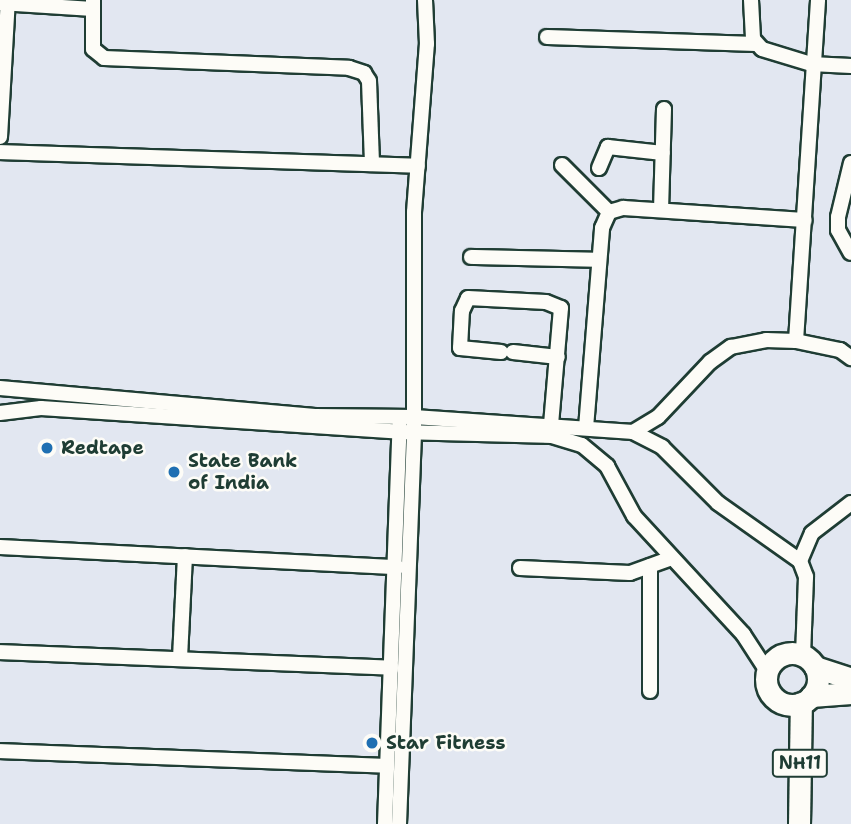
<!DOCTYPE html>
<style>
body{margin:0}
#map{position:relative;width:851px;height:824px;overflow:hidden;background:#e2e7f1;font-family:"Shantell Sans",sans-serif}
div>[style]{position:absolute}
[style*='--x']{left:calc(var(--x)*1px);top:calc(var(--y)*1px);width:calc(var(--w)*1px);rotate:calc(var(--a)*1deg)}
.roads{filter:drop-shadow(2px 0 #1f3d34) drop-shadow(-2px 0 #1f3d34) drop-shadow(0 2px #1f3d34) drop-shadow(0 -2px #1f3d34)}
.minor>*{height:14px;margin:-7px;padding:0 7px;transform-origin:7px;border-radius:7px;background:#fdfcf7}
.highway>*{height:21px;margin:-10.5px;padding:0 10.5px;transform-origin:10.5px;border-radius:10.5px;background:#fdfcf7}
.highway>.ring{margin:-10.5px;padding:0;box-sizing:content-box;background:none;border:21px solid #fdfcf7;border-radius:50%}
.dots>*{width:19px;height:19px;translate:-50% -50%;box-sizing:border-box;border:4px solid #fdfcf7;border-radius:50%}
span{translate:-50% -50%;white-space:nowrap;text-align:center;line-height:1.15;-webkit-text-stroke:5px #fdfcf7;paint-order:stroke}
.shield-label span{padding:2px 5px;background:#fdfcf7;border:2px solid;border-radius:5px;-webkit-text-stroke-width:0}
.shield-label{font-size:18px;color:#1f3d34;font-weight:700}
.poi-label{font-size:19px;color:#1f3d34;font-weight:700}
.left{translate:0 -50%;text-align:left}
</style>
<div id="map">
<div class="roads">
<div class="minor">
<i style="--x:93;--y:0;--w:49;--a:90"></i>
<i style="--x:93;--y:49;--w:14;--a:39"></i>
<i style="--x:104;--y:58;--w:245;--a:2.3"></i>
<i style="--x:349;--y:68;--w:16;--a:18"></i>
<i style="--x:364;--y:73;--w:9;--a:58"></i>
<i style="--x:369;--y:81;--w:83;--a:87.9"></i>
<i style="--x:751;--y:0;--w:39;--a:87"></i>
<i style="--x:753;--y:39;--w:13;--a:48"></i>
<i style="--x:762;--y:49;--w:51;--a:17"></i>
<i style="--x:811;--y:64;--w:40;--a:2.9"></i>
<i style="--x:0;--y:3;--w:93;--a:3.7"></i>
<i style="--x:547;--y:37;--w:209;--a:1.9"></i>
<i style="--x:0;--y:137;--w:137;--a:-86.7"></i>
<i style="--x:0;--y:152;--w:418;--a:1.9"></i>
<i style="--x:851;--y:163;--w:56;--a:103.5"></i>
<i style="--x:838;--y:217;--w:13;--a:90"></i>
<i style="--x:838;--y:230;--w:26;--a:61"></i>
<i style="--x:562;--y:165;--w:66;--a:45"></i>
<i style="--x:599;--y:168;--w:23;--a:-67"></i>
<i style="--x:608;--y:147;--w:55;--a:6.2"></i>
<i style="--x:661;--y:210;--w:101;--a:-88.3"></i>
<i style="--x:471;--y:257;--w:128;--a:1.3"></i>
<i style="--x:796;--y:341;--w:342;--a:-86.3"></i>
<i style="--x:501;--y:352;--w:41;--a:-174.4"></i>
<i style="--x:460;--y:348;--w:37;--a:-87"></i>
<i style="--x:462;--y:311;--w:14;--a:-65"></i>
<i style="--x:468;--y:298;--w:78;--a:2.9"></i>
<i style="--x:546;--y:302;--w:16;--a:22"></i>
<i style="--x:561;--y:308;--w:117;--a:94.9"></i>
<i style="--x:513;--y:352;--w:45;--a:6.3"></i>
<i style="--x:0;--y:388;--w:316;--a:5.1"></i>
<i style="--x:315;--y:416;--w:99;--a:0.6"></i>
<i style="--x:414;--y:417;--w:220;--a:3.9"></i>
<i style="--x:633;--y:432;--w:33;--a:27"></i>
<i style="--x:662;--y:447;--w:79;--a:45"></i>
<i style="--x:718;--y:503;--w:100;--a:35.3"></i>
<i style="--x:800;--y:561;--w:17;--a:69"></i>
<i style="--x:806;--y:577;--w:78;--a:92.2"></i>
<i style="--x:0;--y:413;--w:41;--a:-7"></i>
<i style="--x:41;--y:408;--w:360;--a:3.8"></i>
<i style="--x:400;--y:432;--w:152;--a:1.5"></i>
<i style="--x:552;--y:436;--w:31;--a:17"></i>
<i style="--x:582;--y:445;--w:33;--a:40"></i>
<i style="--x:607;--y:466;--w:57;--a:61.6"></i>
<i style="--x:634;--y:516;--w:161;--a:47.3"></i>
<i style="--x:743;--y:634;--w:44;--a:57"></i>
<i style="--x:586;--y:428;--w:201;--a:-85.4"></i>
<i style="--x:602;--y:228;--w:17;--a:-66"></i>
<i style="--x:609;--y:212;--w:15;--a:-16"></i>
<i style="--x:623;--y:208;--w:182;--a:3.8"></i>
<i style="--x:633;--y:432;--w:29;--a:-31"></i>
<i style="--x:658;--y:417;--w:76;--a:-46.6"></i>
<i style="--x:710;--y:362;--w:26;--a:-36"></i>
<i style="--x:731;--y:347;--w:36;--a:-11"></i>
<i style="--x:766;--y:340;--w:30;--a:2"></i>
<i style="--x:796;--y:341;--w:45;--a:11.6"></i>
<i style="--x:840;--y:350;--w:14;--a:36"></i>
<i style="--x:0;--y:547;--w:398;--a:2.9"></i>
<i style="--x:800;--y:561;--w:30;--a:-67"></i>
<i style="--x:812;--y:533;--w:49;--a:-37.6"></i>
<i style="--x:520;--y:568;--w:110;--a:2.6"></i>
<i style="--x:630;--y:573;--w:41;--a:-19.7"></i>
<i style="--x:0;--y:652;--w:392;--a:2.3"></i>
<i style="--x:180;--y:658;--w:102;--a:-87.2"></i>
<i style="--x:650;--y:691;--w:125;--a:-90"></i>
<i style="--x:0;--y:751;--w:387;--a:2.2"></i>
<i style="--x:385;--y:824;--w:401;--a:-87.9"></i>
<i style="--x:399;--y:824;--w:391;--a:-87.8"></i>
<i style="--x:414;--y:433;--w:221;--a:-90"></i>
<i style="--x:414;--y:212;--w:169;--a:-85.6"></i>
<i style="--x:427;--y:44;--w:44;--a:-92.6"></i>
</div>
<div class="highway">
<i class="ring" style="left:766px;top:653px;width:31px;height:31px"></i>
<i style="--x:815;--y:667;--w:38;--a:18"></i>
<i style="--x:811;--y:696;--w:40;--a:-4.3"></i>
<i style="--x:799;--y:824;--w:121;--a:-89.1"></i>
</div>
</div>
<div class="dots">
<i style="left:47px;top:448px;background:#1f6fb2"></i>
<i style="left:174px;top:472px;background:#1f6fb2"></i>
<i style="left:372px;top:743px;background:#1f6fb2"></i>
</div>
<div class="shield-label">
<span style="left:800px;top:763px">NH11</span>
</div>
<div class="poi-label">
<span class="left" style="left:61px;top:448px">Redtape</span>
<span class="left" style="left:188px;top:472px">State Bank<br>of India</span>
<span class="left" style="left:386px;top:743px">Star Fitness</span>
</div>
</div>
